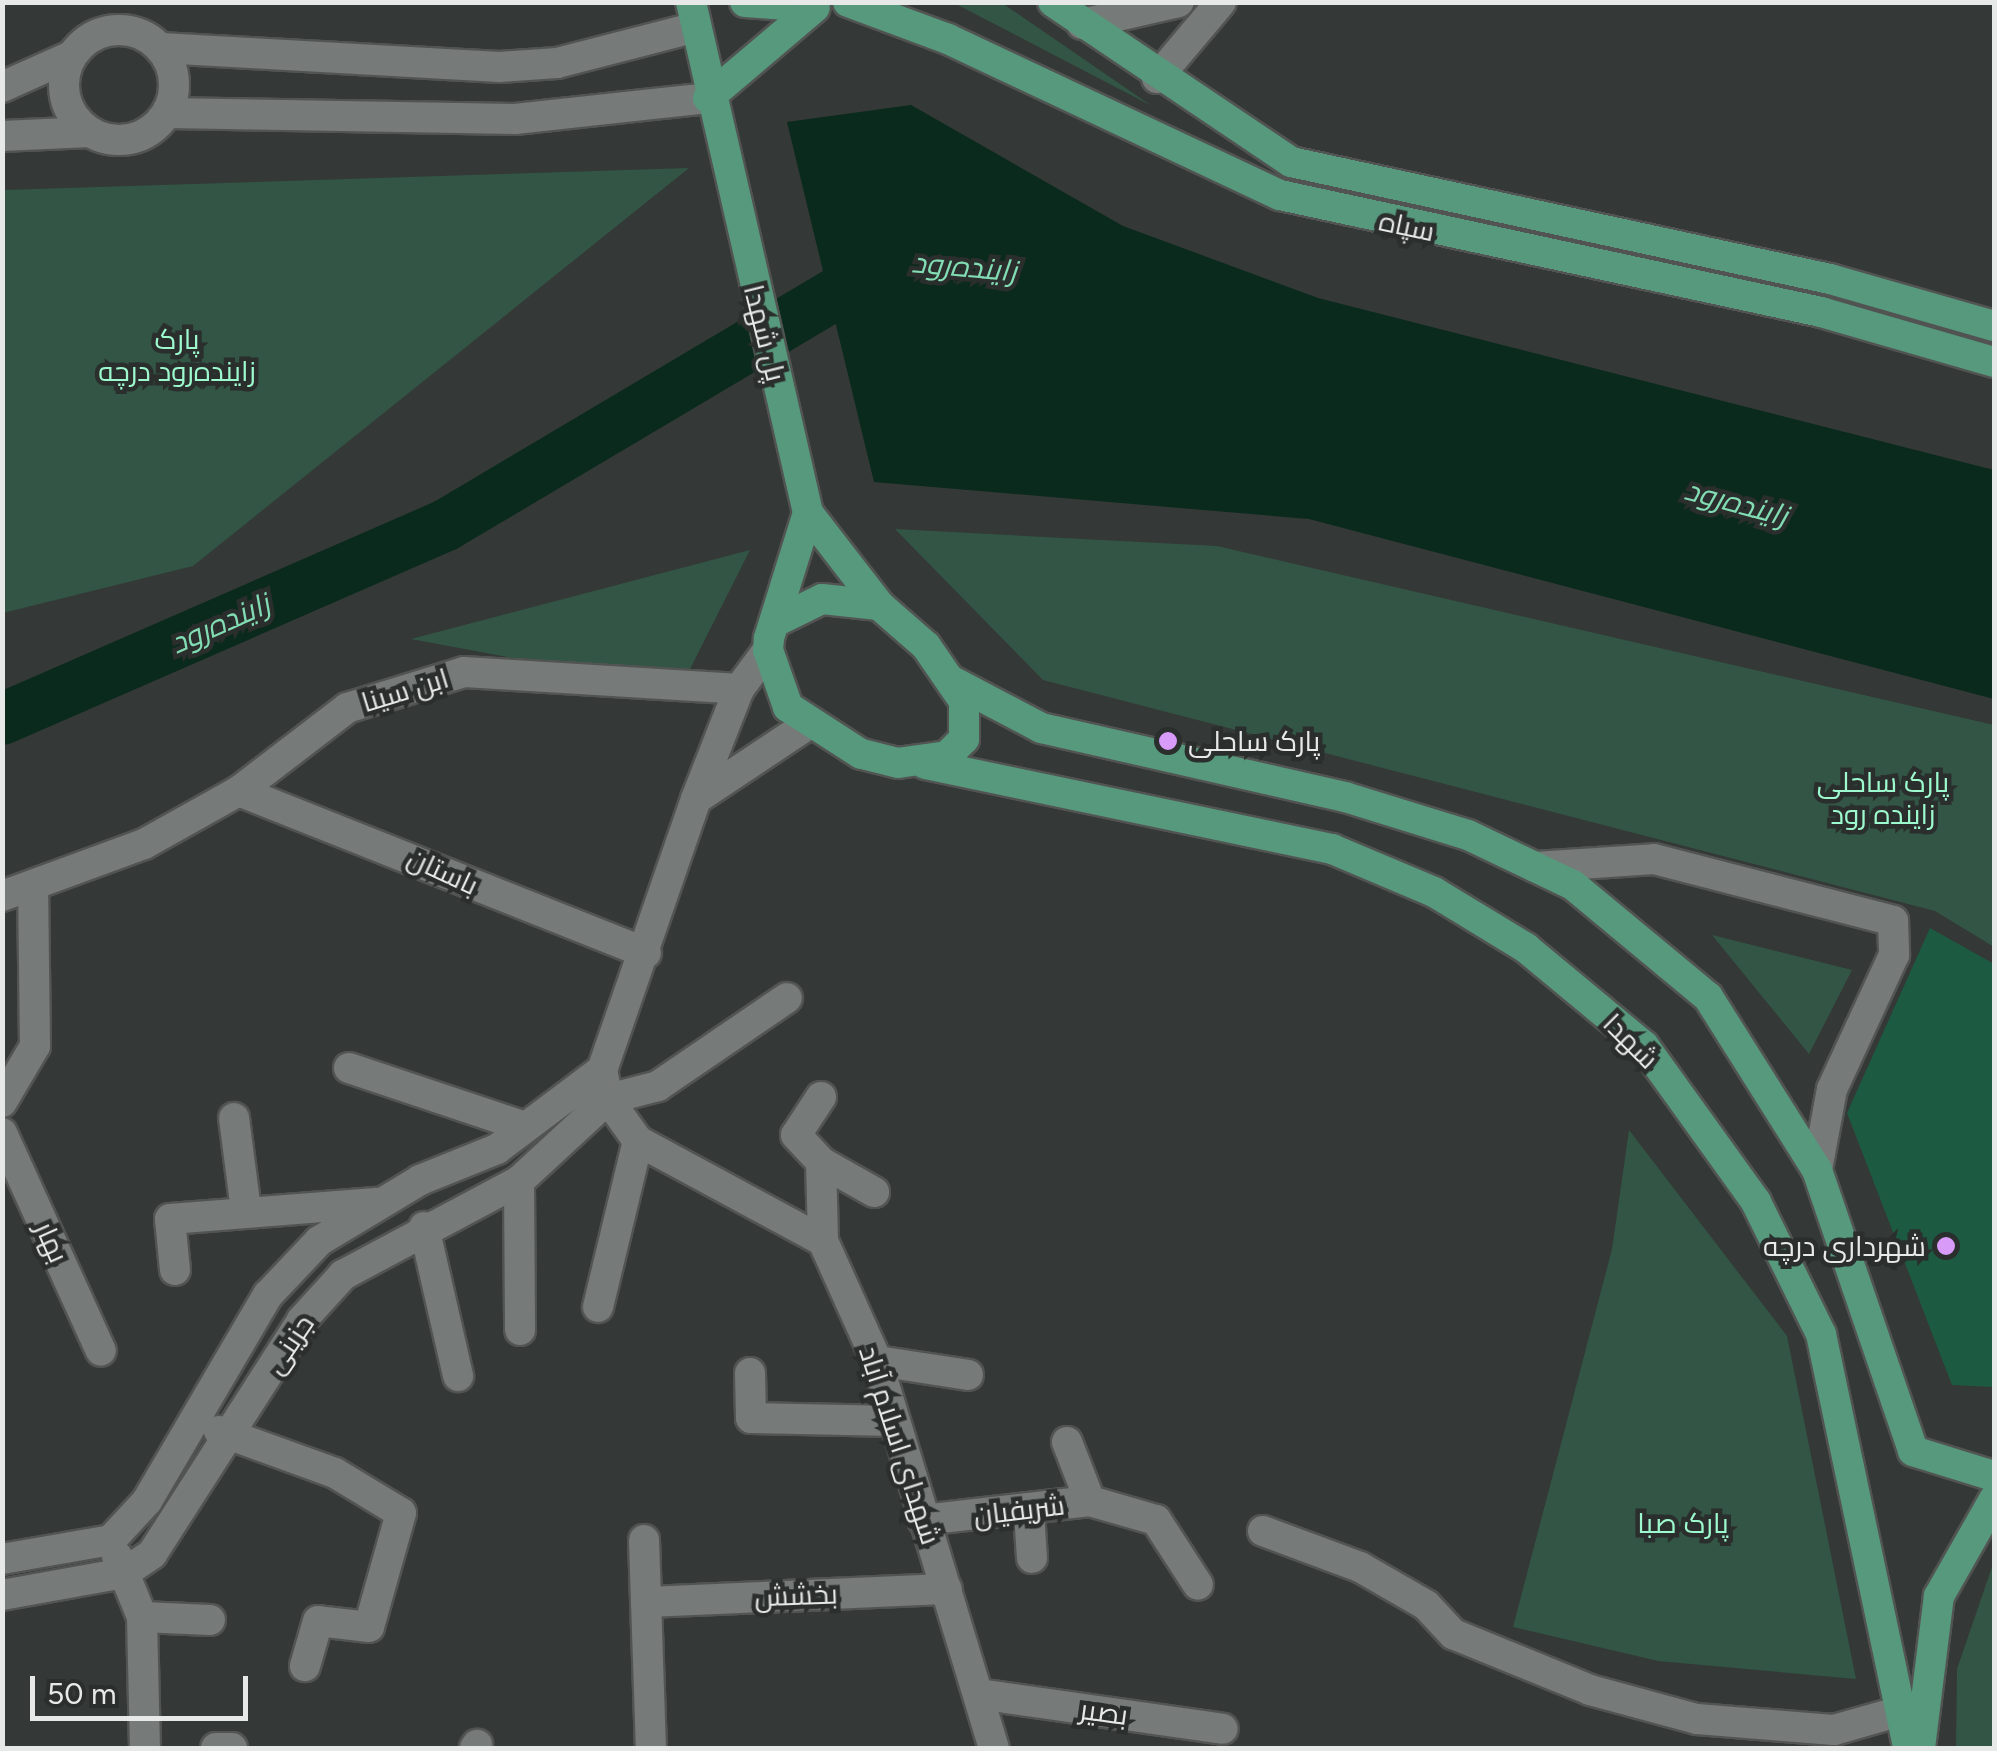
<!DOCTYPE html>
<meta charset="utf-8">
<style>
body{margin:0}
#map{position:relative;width:1997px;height:1751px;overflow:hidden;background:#343836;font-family:Figtree,Cairo,sans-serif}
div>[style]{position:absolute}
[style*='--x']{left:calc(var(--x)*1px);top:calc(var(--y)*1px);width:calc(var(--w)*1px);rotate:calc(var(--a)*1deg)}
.green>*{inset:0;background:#325545}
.water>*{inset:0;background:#092a1d}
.river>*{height:52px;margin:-26px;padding:0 26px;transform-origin:26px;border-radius:26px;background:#092a1d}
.building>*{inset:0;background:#1c5b42}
.roads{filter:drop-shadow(2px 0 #515452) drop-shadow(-2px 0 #515452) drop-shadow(0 2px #515452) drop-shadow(0 -2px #515452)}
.minor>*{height:30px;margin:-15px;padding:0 15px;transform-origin:15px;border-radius:15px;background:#767a78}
.minor>.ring{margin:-15px;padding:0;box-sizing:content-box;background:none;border:30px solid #767a78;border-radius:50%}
.major>*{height:30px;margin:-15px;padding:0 15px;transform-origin:15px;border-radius:15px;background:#56997d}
.dots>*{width:28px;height:28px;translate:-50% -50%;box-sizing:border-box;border:5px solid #2a2e2c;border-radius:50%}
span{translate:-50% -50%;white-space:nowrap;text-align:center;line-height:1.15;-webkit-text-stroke:9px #2a2e2c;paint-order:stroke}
.street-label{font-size:28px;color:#e7e9e8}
.park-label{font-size:28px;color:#9df9ce}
.poi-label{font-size:28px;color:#e7e9e8}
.left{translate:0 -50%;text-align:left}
.right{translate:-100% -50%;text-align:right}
.water-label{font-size:30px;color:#82ddb4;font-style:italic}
.frame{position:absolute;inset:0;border:5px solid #e7e9e8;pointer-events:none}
.scale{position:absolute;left:30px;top:1676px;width:218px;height:45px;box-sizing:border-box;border:5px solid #e7e9e8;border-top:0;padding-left:12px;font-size:30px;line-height:35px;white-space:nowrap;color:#e7e9e8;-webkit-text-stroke:8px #2a2e2c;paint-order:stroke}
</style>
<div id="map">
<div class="green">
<i style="clip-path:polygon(954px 3px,1002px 3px,1152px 106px)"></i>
<i style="clip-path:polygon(689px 168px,193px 566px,3px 613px,3px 190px)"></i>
<i style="clip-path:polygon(895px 529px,1217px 546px,1994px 725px,1994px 947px,1935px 911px,1043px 680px)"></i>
<i style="clip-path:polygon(750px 550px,680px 689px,411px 639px)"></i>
<i style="clip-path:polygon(1712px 935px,1852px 970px,1809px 1054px)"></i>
<i style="clip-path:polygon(1629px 1130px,1787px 1336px,1856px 1679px,1658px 1661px,1513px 1627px,1612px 1249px)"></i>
<i style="clip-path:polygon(1994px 1561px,1994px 1748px,1956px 1748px,1957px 1669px)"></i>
</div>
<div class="water">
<i style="clip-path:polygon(911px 105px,1123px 226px,1318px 298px,1994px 470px,1994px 699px,1309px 519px,874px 482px,787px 122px)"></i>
</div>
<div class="river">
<i style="--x:2;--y:719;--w:485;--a:-23.6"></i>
<i style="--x:446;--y:525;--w:517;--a:-30.68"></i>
</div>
<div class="building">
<i style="clip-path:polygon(1930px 928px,1994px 964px,1994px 1387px,1952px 1385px,1847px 1113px)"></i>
</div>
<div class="roads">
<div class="minor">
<i style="--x:1082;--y:24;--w:99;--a:-12.8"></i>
<i class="ring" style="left:64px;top:30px;width:80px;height:80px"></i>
<i style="--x:161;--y:48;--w:339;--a:3.2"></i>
<i style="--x:499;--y:67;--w:58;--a:-3.9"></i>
<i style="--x:557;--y:63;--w:139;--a:-14.5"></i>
<i style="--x:1157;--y:78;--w:99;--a:-49.9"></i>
<i style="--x:2;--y:87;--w:76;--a:-24.2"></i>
<i style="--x:167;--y:113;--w:348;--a:1"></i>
<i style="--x:515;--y:119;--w:194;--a:-6.2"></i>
<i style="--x:2;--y:136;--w:88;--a:-2.6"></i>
<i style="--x:768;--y:650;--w:49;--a:126.6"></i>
<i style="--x:739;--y:689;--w:118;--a:111.4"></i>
<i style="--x:696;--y:799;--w:133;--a:-33.7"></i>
<i style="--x:239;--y:791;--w:438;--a:21.7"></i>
<i style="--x:696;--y:799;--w:287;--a:109.1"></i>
<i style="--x:602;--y:1070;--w:30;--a:78"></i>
<i style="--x:608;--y:1099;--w:52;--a:54.5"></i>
<i style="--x:638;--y:1141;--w:210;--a:28.4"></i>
<i style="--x:823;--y:1241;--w:132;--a:65.8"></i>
<i style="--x:877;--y:1361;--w:404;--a:73.2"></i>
<i style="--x:1535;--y:867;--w:119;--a:-3.8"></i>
<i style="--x:1654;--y:859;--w:247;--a:14.5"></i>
<i style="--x:1893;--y:921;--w:34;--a:88"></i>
<i style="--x:1894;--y:955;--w:148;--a:114.8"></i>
<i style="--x:1832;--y:1089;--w:82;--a:100.5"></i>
<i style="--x:2;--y:896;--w:151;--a:-20.1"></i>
<i style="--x:144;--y:844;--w:109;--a:-29.2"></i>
<i style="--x:239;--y:791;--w:136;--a:-37.5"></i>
<i style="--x:347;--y:708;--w:122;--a:-17.1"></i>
<i style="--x:464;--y:672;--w:276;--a:3.5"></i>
<i style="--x:349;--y:1068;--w:182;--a:18.5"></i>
<i style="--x:821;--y:1097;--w:45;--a:123.3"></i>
<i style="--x:796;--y:1135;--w:37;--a:47"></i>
<i style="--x:821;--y:1162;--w:79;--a:88.5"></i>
<i style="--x:608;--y:1099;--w:52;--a:-14.6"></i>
<i style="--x:658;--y:1086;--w:156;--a:-34.3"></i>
<i style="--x:2;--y:1102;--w:65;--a:-59.5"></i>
<i style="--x:35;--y:1046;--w:155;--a:-90.7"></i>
<i style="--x:234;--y:1118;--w:94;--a:82.6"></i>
<i style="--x:2;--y:1133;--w:239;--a:65.6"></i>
<i style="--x:821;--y:1162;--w:61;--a:29.5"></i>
<i style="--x:519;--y:1181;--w:149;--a:89.6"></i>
<i style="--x:424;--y:1227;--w:153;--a:77.1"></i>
<i style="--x:175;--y:1270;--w:51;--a:-95.6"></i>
<i style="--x:170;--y:1219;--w:206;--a:-4.5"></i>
<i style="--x:598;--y:1307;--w:171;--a:-76.5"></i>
<i style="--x:877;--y:1361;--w:92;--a:8.7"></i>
<i style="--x:750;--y:1373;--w:45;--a:88.7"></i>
<i style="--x:751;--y:1418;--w:143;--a:1.2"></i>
<i style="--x:219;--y:1431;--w:123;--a:19.9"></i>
<i style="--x:335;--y:1473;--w:77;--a:31.2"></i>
<i style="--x:401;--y:1513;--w:118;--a:105.7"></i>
<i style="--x:369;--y:1627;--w:51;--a:-173.3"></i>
<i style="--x:318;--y:1621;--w:47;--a:106.1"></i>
<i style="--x:1067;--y:1442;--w:63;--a:68.7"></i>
<i style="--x:1029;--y:1512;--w:46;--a:86.3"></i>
<i style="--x:923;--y:1520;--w:168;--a:-6.5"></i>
<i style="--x:1090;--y:1501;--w:69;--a:16.1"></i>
<i style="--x:1156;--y:1520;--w:77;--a:57.1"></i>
<i style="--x:1263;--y:1531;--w:103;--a:20.4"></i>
<i style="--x:1360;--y:1567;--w:76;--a:29.9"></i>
<i style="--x:1426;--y:1605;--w:40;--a:47"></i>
<i style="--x:1453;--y:1634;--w:148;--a:22.2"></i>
<i style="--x:1590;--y:1690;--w:111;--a:15.2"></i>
<i style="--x:1697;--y:1719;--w:137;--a:4.6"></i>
<i style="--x:1834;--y:1730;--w:66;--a:-15.9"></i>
<i style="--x:644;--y:1540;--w:208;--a:88.1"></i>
<i style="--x:117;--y:1556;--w:66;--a:67.7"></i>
<i style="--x:142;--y:1617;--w:131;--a:88.7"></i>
<i style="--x:2;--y:1559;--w:111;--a:-9.9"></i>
<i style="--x:111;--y:1540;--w:53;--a:-47.3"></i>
<i style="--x:147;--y:1501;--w:239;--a:-59.6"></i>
<i style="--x:268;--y:1295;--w:74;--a:-46.6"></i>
<i style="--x:319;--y:1241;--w:118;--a:-31.1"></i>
<i style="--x:420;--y:1180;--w:83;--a:-21.9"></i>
<i style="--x:497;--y:1149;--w:131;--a:-37"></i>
<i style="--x:2;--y:1595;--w:124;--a:-10.2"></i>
<i style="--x:124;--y:1573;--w:34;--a:-34"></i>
<i style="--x:152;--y:1554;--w:278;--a:-57.3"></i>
<i style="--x:302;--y:1320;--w:61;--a:-47.7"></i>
<i style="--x:343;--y:1275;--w:200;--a:-28.1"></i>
<i style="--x:519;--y:1181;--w:121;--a:-42.7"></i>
<i style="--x:646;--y:1602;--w:301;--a:-2.5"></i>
<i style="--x:142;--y:1617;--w:68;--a:2.5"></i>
<i style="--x:985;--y:1695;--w:240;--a:8.1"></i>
<i style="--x:216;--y:1748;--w:16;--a:0"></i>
<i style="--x:475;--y:1748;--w:4;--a:-56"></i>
</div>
<div class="major">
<i style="--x:691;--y:2;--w:524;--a:77.1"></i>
<i style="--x:808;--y:513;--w:116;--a:52.3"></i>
<i style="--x:745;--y:2;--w:70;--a:4.1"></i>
<i style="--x:848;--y:2;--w:107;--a:20.3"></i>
<i style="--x:948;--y:39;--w:367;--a:25.2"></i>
<i style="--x:1280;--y:195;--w:554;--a:12.2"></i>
<i style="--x:1821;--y:312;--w:180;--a:16.1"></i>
<i style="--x:1053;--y:2;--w:287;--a:33.9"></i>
<i style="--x:1291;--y:162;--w:552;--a:12.25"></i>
<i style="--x:1830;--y:279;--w:171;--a:16"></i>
<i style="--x:708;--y:98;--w:139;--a:-40.3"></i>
<i style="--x:775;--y:622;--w:52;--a:-26.1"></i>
<i style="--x:822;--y:599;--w:57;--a:6"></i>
<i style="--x:879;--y:605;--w:62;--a:41.1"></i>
<i style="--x:926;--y:646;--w:67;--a:55.4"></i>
<i style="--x:964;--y:701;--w:38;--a:90"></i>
<i style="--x:964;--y:739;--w:24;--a:135"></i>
<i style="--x:947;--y:756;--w:49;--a:171.9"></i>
<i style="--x:898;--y:763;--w:38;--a:-166"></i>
<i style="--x:861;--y:754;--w:87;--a:-147.2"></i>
<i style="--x:788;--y:707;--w:60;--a:-109.3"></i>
<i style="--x:768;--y:650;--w:12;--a:-85"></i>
<i style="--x:769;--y:638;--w:131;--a:-72.7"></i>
<i style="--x:952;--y:681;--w:101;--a:27.8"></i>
<i style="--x:1041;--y:728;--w:312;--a:12.8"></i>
<i style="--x:1345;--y:797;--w:129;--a:17.2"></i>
<i style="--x:1468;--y:835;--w:116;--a:25.5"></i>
<i style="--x:1573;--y:885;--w:175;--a:39.7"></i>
<i style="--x:1708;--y:997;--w:204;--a:57.8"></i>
<i style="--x:1817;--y:1170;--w:297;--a:71.1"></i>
<i style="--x:1913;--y:1451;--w:85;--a:17.2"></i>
<i style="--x:925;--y:764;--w:416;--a:11.8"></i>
<i style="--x:1332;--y:849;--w:111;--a:22.9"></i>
<i style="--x:1434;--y:892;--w:108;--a:31.3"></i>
<i style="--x:1526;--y:948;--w:153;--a:39.7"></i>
<i style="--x:1644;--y:1046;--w:192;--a:54.3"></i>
<i style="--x:1756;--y:1202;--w:147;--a:63.8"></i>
<i style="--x:1821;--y:1334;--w:423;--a:78.1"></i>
<i style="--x:1920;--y:1748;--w:153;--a:-82.9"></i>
<i style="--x:1939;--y:1596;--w:112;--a:-60.4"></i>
</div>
</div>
<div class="dots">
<i style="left:1168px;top:741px;background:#d89bf8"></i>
<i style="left:1946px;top:1246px;background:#d89bf8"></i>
</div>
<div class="street-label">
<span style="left:1407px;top:226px;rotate:12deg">سپاه</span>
<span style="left:765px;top:333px;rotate:76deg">پل شهدا</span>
<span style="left:405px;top:690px;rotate:-17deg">ابن سینا</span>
<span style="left:443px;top:871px;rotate:25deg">باستان</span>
<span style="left:1631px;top:1041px;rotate:45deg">شهدا</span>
<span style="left:52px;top:1242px;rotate:66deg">بهار</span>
<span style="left:289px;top:1344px;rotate:-56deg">جزینی</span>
<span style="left:900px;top:1445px;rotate:72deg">شهدای اسلام آباد</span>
<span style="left:1019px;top:1510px;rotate:-7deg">شریفیان</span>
<span style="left:796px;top:1595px;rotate:-2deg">بخشش</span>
<span style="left:1104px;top:1712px;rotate:8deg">بصیر</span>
</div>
<div class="park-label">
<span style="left:177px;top:355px">پارک<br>زاینده‌رود درچه</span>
<span style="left:1883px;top:798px">پارک ساحلی<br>زاینده رود</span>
<span style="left:1683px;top:1523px">پارک صبا</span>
</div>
<div class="poi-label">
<span class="left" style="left:1188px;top:741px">پارک ساحلی</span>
<span class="right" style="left:1926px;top:1246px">شهرداری درچه</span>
</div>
<div class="water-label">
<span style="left:964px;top:267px;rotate:5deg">زاینده‌رود</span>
<span style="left:1736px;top:503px;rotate:15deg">زاینده‌رود</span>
<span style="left:220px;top:624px;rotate:-24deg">زاینده‌رود</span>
</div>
<div class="frame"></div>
<div class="scale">50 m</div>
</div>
